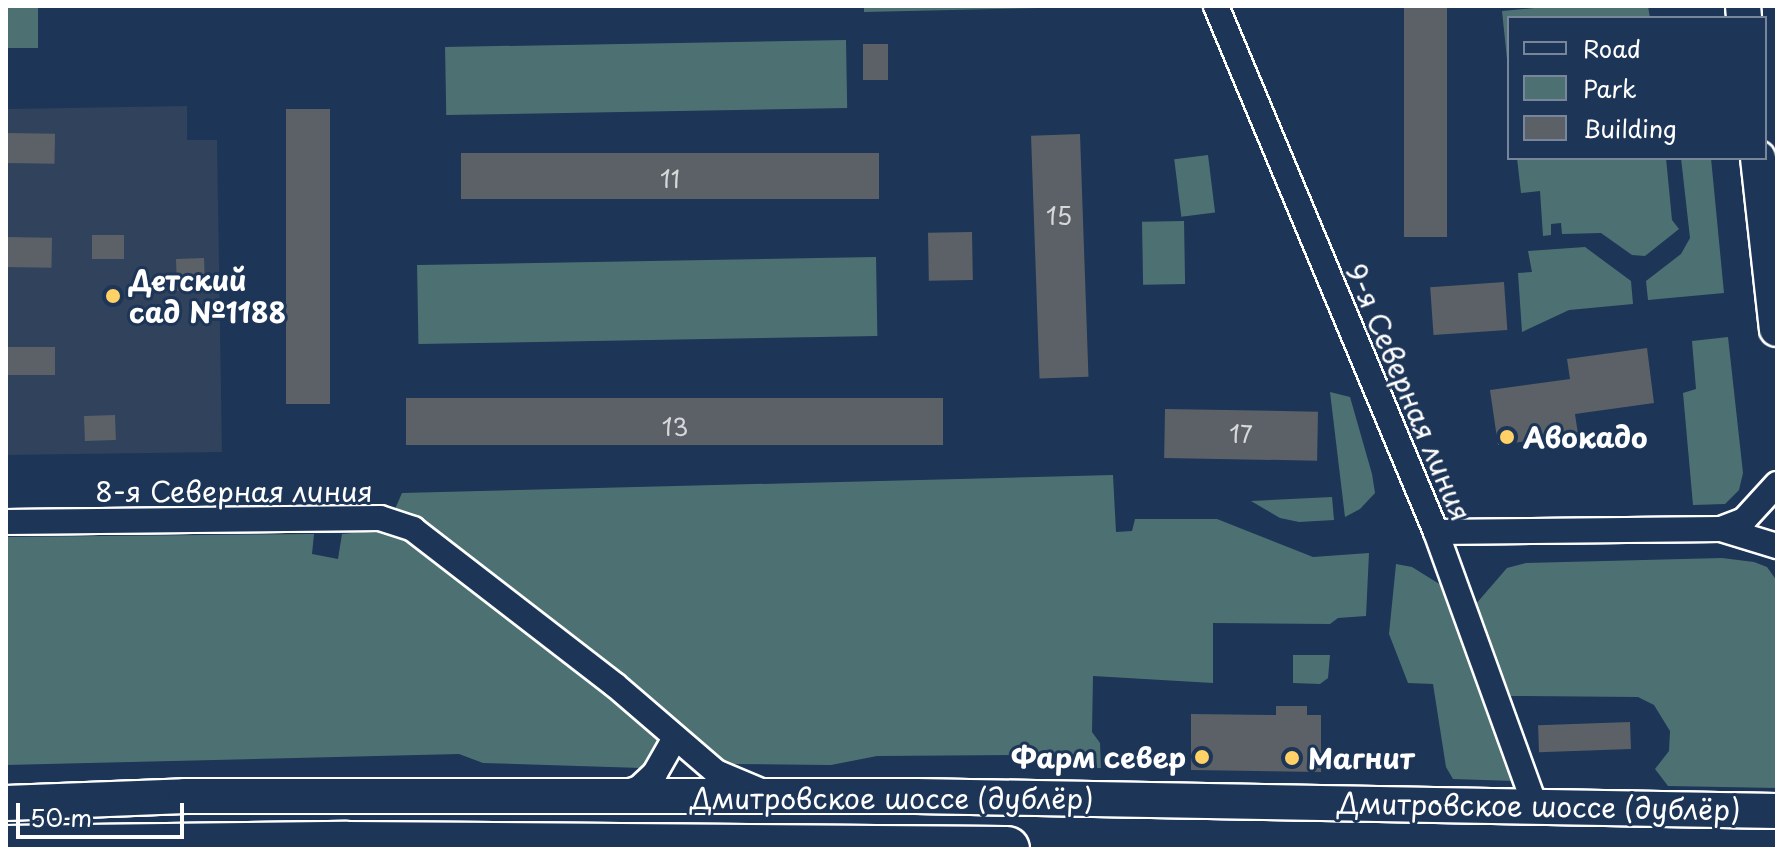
<!DOCTYPE html>
<meta charset="utf-8">
<style>
body{margin:0}
#map{position:relative;width:1783px;height:855px;overflow:hidden;background:#1d3557;font-family:"Playpen Sans",sans-serif}
div>[style]{position:absolute}
[style*='--x']{left:calc(var(--x)*1px);top:calc(var(--y)*1px);width:calc(var(--w)*1px);rotate:calc(var(--a)*1deg)}
.built>*{inset:0;background:#30425c}
.green>*{inset:0;background:#4d7173;transform-origin:0 0}
.building>*{inset:0;background:#5b6167;transform-origin:0 0}
.roads{filter:drop-shadow(2px 0 #fff) drop-shadow(-2px 0 #fff) drop-shadow(0 2px #fff) drop-shadow(0 -2px #fff)}
.street>*{height:24px;margin:-12px;padding:0 12px;transform-origin:12px;border-radius:12px;background:#1d3557}
.secondary>*{height:34px;margin:-17px;padding:0 17px;transform-origin:17px;border-radius:17px;background:#1d3557}
.highway>*{height:44px;margin:-22px;padding:0 22px;transform-origin:22px;border-radius:22px;background:#1d3557}
.dots>*{width:22px;height:22px;translate:-50% -50%;box-sizing:border-box;border:4px solid #1d3557;border-radius:50%}
span{translate:-50% -50%;white-space:nowrap;text-align:center;line-height:1.15;-webkit-text-stroke:6px #1d3557;paint-order:stroke}
.number-label{font-size:24px;color:#d6d8d9}
.number-label span{-webkit-text-stroke-width:0}
.poi-label{font-size:28px;color:#fff;font-weight:700}
.left{translate:0 -50%;text-align:left}
.right{translate:-100% -50%;text-align:right}
.street-label{font-size:28px;color:#fff}
.frame{position:absolute;inset:0;border:8px solid #fff;pointer-events:none}
.legend{position:absolute;left:1507px;top:16px;width:260px;height:144px;box-sizing:border-box;background:#1d3557;border:2px solid #77869a;margin:0;padding:10px 14px;list-style:none;font-size:24px;color:#fff}
.legend li{display:flex;align-items:center;gap:16px;height:40px}
.legend b{width:40px;border:2px solid #77869a}
.scale{position:absolute;left:16px;top:803px;width:168px;height:36px;box-sizing:border-box;border:4px solid #fff;border-top:0;padding-left:10px;font-size:24px;line-height:28px;white-space:nowrap;color:#fff;-webkit-text-stroke:6px #1d3557;paint-order:stroke}
</style>
<div id="map">
<div class="built">
<i style="clip-path:polygon(187px 106px,187px 140px,217px 140px,222px 452px,6px 455px,6px 109px)"></i>
</div>
<div class="green">
<i style="left:6px;top:6px;width:32px;height:42px"></i>
<i style="clip-path:polygon(864px 6px,1131px 6px,864px 12px)"></i>
<i style="clip-path:polygon(1556px 6px,1648px 6px,1650px 18px,1509px 18px,1509px 78px,1502px 11px)"></i>
<i style="left:846px;top:40px;width:68px;height:401px;rotate:89deg"></i>
<i style="left:1208px;top:155px;width:58px;height:34px;rotate:83deg"></i>
<i style="clip-path:polygon(1517px 158px,1666px 158px,1672px 220px,1679px 229px,1645px 256px,1632px 255px,1601px 233px,1562px 234px,1561px 223px,1551px 224px,1551px 235px,1543px 236px,1540px 191px,1521px 193px)"></i>
<i style="clip-path:polygon(1681px 158px,1711px 158px,1724px 293px,1648px 300px,1646px 281px,1681px 254px,1690px 238px)"></i>
<i style="left:1184px;top:221px;width:63px;height:42px;rotate:89deg"></i>
<i style="clip-path:polygon(1585px 247px,1631px 281px,1633px 304px,1569px 310px,1522px 332px,1518px 273px,1532px 272px,1528px 251px)"></i>
<i style="left:876px;top:257px;width:79px;height:459px;rotate:89deg"></i>
<i style="clip-path:polygon(1728px 337px,1743px 473px,1739px 490px,1725px 504px,1693px 505px,1683px 393px,1696px 389px,1692px 341px)"></i>
<i style="clip-path:polygon(1330px 392px,1350px 397px,1372px 474px,1375px 493px,1360px 509px,1345px 517px)"></i>
<i style="clip-path:polygon(1113px 475px,1116px 532px,1132px 531px,1135px 519px,1217px 519px,1313px 557px,1369px 553px,1366px 616px,1338px 618px,1330px 624px,1213px 623px,1213px 683px,1093px 676px,1092px 732px,1100px 743px,1101px 768px,1078px 768px,1015px 755px,877px 756px,831px 765px,730px 764px,714px 759px,677px 733px,654px 761px,641px 768px,483px 763px,459px 754px,6px 765px,6px 537px,314px 534px,312px 554px,338px 559px,342px 534px,374px 531px,388px 525px,402px 493px)"></i>
<i style="clip-path:polygon(1332px 497px,1334px 520px,1299px 522px,1280px 518px,1251px 501px)"></i>
<i style="clip-path:polygon(1722px 558px,1754px 562px,1767px 567px,1777px 581px,1777px 788px,1668px 786px,1655px 769px,1669px 751px,1670px 731px,1654px 705px,1638px 697px,1511px 696px,1475px 605px,1507px 568px,1526px 563px)"></i>
<i style="clip-path:polygon(1396px 564px,1412px 567px,1441px 585px,1515px 781px,1453px 779px,1446px 767px,1433px 684px,1408px 683px,1389px 634px)"></i>
<i style="clip-path:polygon(1293px 655px,1330px 655px,1328px 678px,1320px 684px,1293px 683px)"></i>
</div>
<div class="building">
<i style="left:1404px;top:6px;width:43px;height:231px"></i>
<i style="left:863px;top:44px;width:25px;height:36px"></i>
<i style="left:286px;top:109px;width:44px;height:295px"></i>
<i style="left:6px;top:133px;width:49px;height:30px;rotate:1deg"></i>
<i style="left:1080px;top:134px;width:243px;height:49px;rotate:88deg"></i>
<i style="left:879px;top:153px;width:46px;height:418px;rotate:90deg"></i>
<i style="left:972px;top:232px;width:48px;height:44px;rotate:89deg"></i>
<i style="left:92px;top:235px;width:32px;height:24px"></i>
<i style="left:6px;top:237px;width:46px;height:30px;rotate:1deg"></i>
<i style="left:204px;top:258px;width:32px;height:28px;rotate:88deg"></i>
<i style="left:1504px;top:282px;width:48px;height:74px;rotate:86deg"></i>
<i style="left:6px;top:347px;width:49px;height:28px"></i>
<i style="clip-path:polygon(1647px 348px,1654px 403px,1575px 414px,1578px 434px,1498px 445px,1490px 390px,1570px 379px,1567px 359px)"></i>
<i style="left:943px;top:398px;width:47px;height:537px;rotate:90deg"></i>
<i style="left:1165px;top:409px;width:153px;height:49px;rotate:1deg"></i>
<i style="left:115px;top:415px;width:25px;height:31px;rotate:88deg"></i>
<i style="clip-path:polygon(1276px 706px,1307px 706px,1307px 715px,1321px 715px,1321px 772px,1191px 770px,1191px 714px,1276px 715px)"></i>
<i style="left:1630px;top:722px;width:27px;height:92px;rotate:88deg"></i>
</div>
<div class="roads">
<div class="street">
<i style="--x:1216;--y:6;--w:570;--a:67.3"></i>
<i style="--x:1436;--y:532;--w:291;--a:70.1"></i>
<i style="--x:6;--y:522;--w:374;--a:-0.6"></i>
<i style="--x:380;--y:518;--w:35;--a:18"></i>
<i style="--x:413;--y:529;--w:255;--a:37.7"></i>
<i style="--x:615;--y:685;--w:133;--a:40.7"></i>
<i style="--x:716;--y:772;--w:49;--a:22.9"></i>
<i style="--x:1721;--y:529;--w:25;--a:-21"></i>
<i style="--x:1744;--y:520;--w:49;--a:-47.5"></i>
<i style="--x:1436;--y:532;--w:285;--a:-0.6"></i>
<i style="--x:1721;--y:529;--w:59;--a:16.9"></i>
<i style="--x:621;--y:794;--w:19;--a:-18"></i>
<i style="--x:639;--y:788;--w:22;--a:-43"></i>
<i style="--x:655;--y:773;--w:40;--a:-60.3"></i>
</div>
<div class="secondary">
<i style="--x:1743;--y:6;--w:12;--a:85"></i>
<i style="--x:1758;--y:158;--w:172;--a:83.7"></i>
<i style="--x:6;--y:803;--w:179;--a:-2.2"></i>
<i style="--x:185;--y:796;--w:731;--a:0"></i>
<i style="--x:916;--y:796;--w:861;--a:1"></i>
</div>
<div class="highway">
<i style="--x:6;--y:848;--w:341;--a:-0.7"></i>
<i style="--x:347;--y:844;--w:660;--a:0.43"></i>
</div>
</div>
<div class="dots">
<i style="left:113px;top:296px;background:#ffd166"></i>
<i style="left:1507px;top:437px;background:#ffd166"></i>
<i style="left:1202px;top:757px;background:#ffd166"></i>
<i style="left:1292px;top:758px;background:#ffd166"></i>
</div>
<div class="number-label">
<span style="left:670px;top:179px">11</span>
<span style="left:1059px;top:216px">15</span>
<span style="left:675px;top:427px">13</span>
<span style="left:1241px;top:434px">17</span>
</div>
<div class="poi-label">
<span class="left" style="left:129px;top:296px">Детский<br>сад №1188</span>
<span class="left" style="left:1523px;top:437px">Авокадо</span>
<span class="right" style="left:1186px;top:757px">Фарм север</span>
<span class="left" style="left:1308px;top:758px">Магнит</span>
</div>
<div class="street-label">
<span style="left:1409px;top:392px;rotate:67deg">9-я Северная линия</span>
<span style="left:234px;top:491px">8-я Северная линия</span>
<span style="left:892px;top:798px">Дмитровское шоссе (дублёр)</span>
<span style="left:1539px;top:806px;rotate:1deg">Дмитровское шоссе (дублёр)</span>
</div>
<div class="frame"></div>
<ul class="legend">
<li><b style="height:10px;background:#1d3557"></b>Road</li>
<li><b style="height:22px;background:#4d7173"></b>Park</li>
<li><b style="height:22px;background:#5b6167"></b>Building</li>
</ul>
<div class="scale">50 m</div>
</div>
